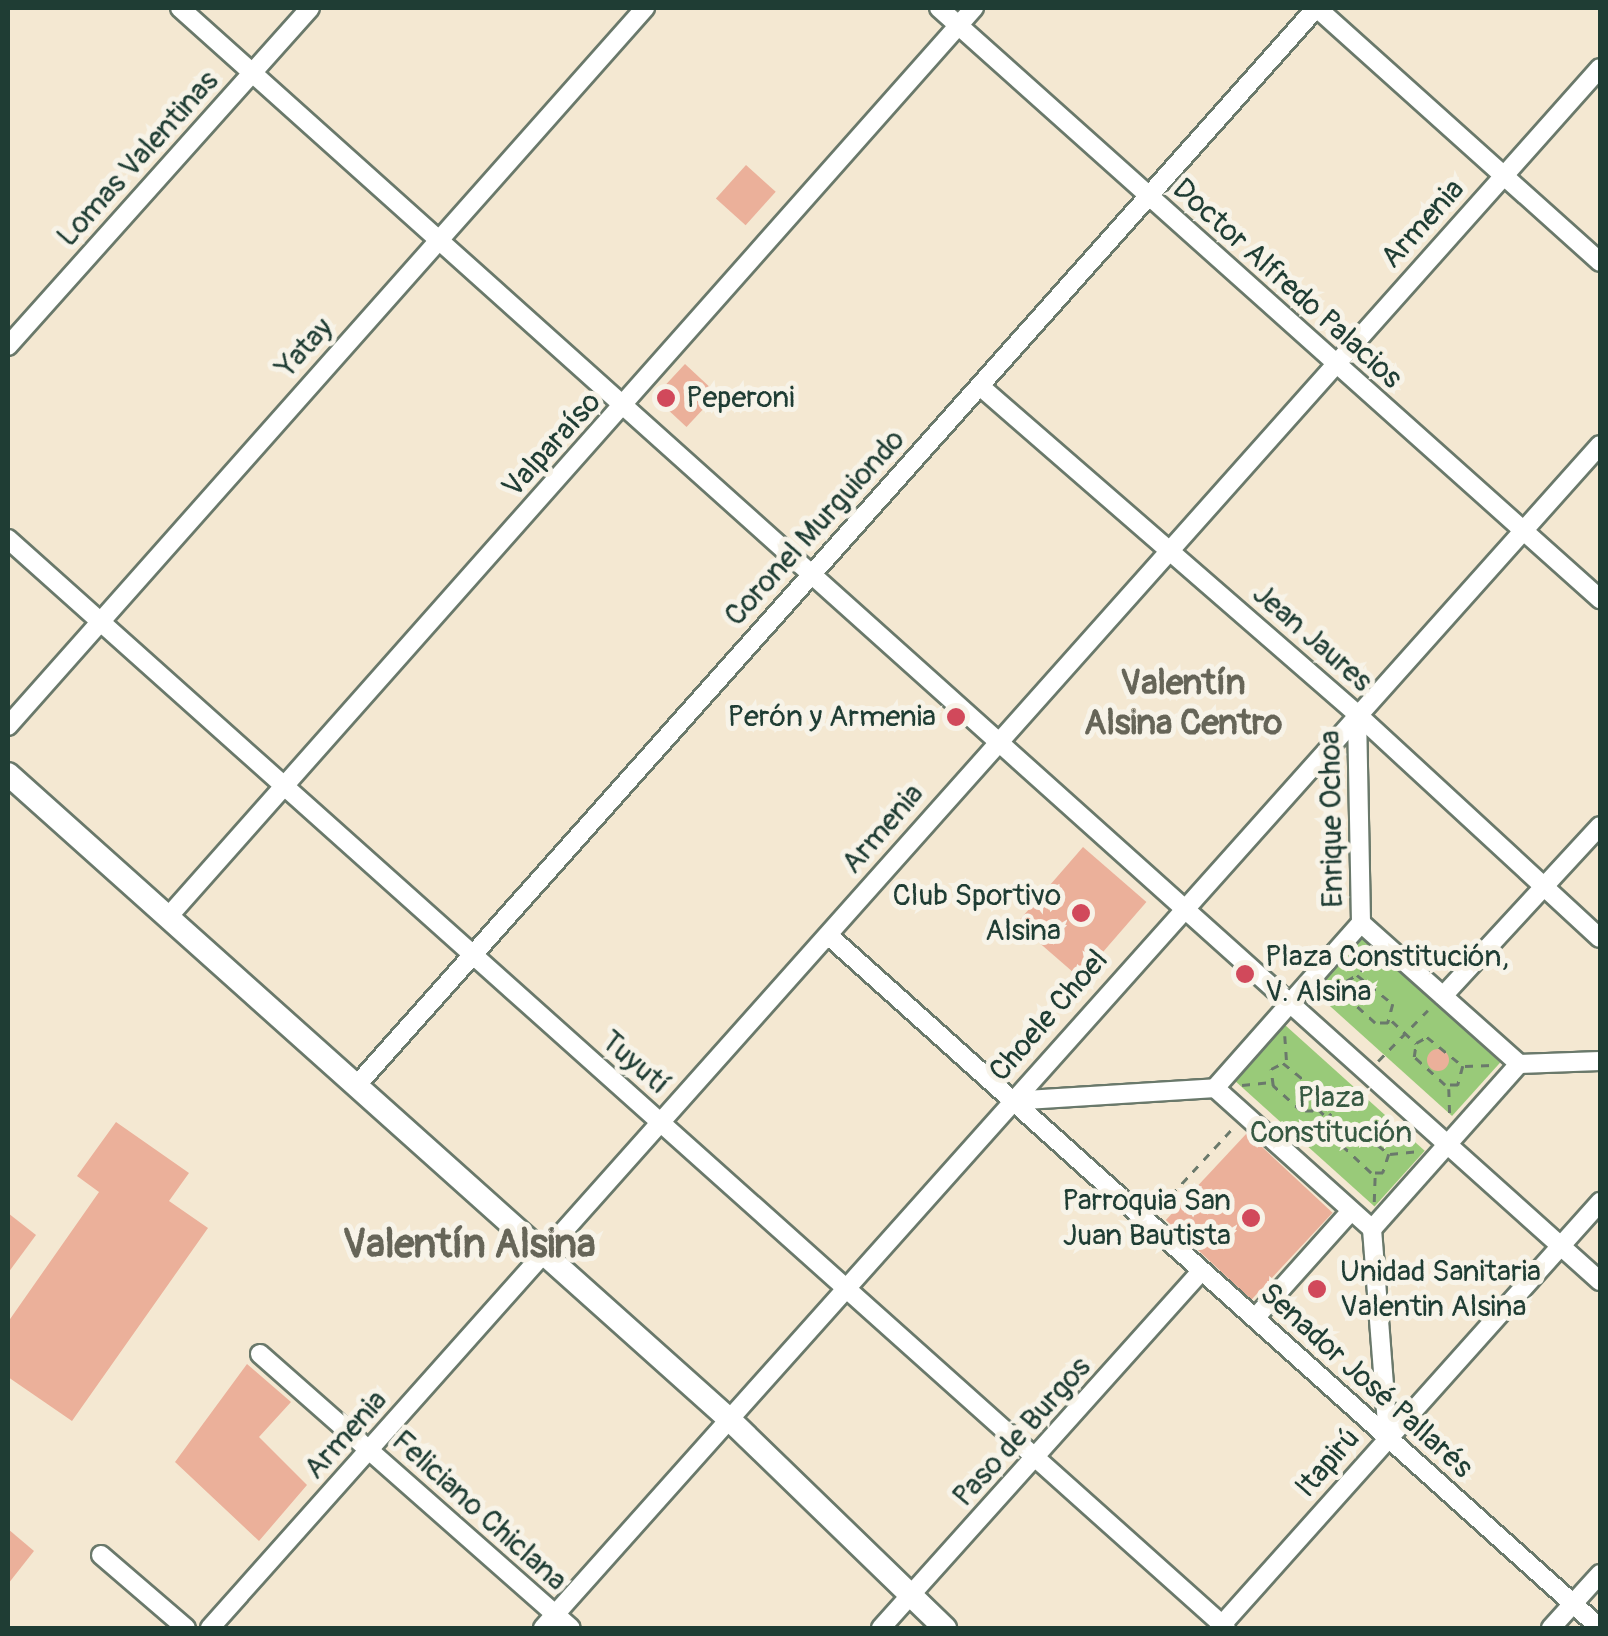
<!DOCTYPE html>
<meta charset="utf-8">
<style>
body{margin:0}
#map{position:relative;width:1608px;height:1636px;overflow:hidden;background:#f4e8d2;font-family:Pangolin,sans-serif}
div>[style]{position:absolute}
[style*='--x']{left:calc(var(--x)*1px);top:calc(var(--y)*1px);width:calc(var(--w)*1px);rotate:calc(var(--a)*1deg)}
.green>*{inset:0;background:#99ca79;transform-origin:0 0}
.building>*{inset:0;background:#ebb09a;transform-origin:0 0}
.round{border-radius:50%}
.path>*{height:2.5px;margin-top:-1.25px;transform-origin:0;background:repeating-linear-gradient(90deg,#6a796b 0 8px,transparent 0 16px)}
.roads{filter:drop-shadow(2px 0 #6a796b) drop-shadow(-2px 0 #6a796b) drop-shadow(0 2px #6a796b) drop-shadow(0 -2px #6a796b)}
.minor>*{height:18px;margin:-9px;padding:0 9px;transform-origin:9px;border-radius:9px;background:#fff}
.major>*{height:22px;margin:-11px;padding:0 11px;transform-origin:11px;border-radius:11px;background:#fff}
.dots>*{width:28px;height:28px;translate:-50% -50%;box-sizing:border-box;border:5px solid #f7f3e8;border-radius:50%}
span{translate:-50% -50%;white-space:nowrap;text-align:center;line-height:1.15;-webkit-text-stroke:10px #f7f3e8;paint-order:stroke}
.street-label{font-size:30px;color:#1f3d34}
.poi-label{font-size:30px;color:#1f3d34}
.left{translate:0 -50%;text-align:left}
.right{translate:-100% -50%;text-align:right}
.park-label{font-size:30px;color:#375942}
.quarter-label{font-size:35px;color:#666558;font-weight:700}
.district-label{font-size:40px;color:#666558;font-weight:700}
.frame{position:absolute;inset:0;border:10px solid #1f3d34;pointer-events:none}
</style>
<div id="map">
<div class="green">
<i style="left:1362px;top:938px;width:186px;height:72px;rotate:42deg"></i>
<i style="left:1285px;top:1025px;width:188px;height:75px;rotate:42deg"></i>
</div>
<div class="building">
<i style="left:746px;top:165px;width:40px;height:45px;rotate:42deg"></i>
<i style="left:685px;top:364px;width:44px;height:45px;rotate:43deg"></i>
<i style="left:1083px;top:847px;width:84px;height:101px;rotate:41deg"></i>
<i class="round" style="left:1427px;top:1049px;width:22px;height:22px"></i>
<i style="clip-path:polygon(116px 1122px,189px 1173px,169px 1201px,208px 1228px,72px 1421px,8px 1377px,8px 1322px,99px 1192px,77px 1176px)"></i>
<i style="left:1247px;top:1133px;width:117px;height:119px;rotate:43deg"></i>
<i style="clip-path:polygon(8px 1213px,36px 1235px,8px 1273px)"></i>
<i style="clip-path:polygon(247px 1364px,291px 1402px,259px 1437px,307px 1485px,259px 1541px,175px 1462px)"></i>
<i style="clip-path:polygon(8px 1529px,34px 1551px,8px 1584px)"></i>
</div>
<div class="path">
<i style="--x:1362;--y:948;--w:27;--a:90"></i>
<i style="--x:1357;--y:975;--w:46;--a:38.9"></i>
<i style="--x:1393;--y:1004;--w:20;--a:105"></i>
<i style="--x:1388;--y:1023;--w:13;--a:180"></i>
<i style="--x:1375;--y:1023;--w:42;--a:-137.9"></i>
<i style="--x:1344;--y:995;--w:14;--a:-82"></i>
<i style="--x:1346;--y:981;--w:13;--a:-29"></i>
<i style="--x:1321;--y:998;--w:22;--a:-8"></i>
<i style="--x:1392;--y:1021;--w:33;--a:43"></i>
<i style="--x:1285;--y:1036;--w:27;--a:86"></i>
<i style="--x:1427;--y:1037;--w:46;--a:38.9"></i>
<i style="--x:1463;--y:1066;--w:20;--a:105"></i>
<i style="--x:1458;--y:1085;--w:13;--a:180"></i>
<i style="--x:1445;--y:1085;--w:42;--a:-137.9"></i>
<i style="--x:1414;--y:1057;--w:14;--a:-82"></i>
<i style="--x:1416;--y:1043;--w:13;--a:-29"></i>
<i style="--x:1378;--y:1061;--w:71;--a:-45.6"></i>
<i style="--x:1283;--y:1063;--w:46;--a:38.9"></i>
<i style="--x:1319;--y:1092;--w:20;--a:108"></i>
<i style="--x:1313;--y:1111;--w:12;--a:180"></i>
<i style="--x:1301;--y:1111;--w:38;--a:-138"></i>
<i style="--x:1273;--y:1086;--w:17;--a:-97"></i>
<i style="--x:1271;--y:1069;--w:13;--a:-27"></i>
<i style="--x:1465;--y:1066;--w:27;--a:-2"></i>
<i style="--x:1242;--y:1085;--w:27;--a:-6"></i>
<i style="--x:1449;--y:1089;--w:27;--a:88"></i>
<i style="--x:1318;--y:1109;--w:32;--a:44"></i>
<i style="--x:1353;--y:1125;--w:46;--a:38.9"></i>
<i style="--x:1389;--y:1154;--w:20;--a:108"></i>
<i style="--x:1383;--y:1173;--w:12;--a:180"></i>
<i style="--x:1371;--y:1173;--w:42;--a:-136.9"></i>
<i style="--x:1340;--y:1144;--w:13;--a:-86"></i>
<i style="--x:1341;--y:1131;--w:13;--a:-27"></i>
<i style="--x:1304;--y:1143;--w:77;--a:-47.6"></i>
<i style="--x:1390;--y:1154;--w:27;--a:-6"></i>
<i style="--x:1374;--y:1202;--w:27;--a:-88"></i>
<i style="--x:1160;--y:1207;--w:108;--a:-47.3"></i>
</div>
<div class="roads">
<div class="minor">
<i style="--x:180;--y:8;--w:1907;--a:41.88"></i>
<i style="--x:939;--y:8;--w:887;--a:41.8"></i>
<i style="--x:1317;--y:8;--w:380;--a:41.9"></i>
<i style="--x:8;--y:346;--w:453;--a:-48.2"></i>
<i style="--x:981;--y:387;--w:498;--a:41"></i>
<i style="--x:1357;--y:714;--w:330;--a:42.7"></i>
<i style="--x:8;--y:539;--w:1634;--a:41.8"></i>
<i style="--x:1357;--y:714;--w:209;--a:88.9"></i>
<i style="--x:8;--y:726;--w:960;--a:-48.42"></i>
<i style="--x:168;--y:917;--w:1215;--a:-48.44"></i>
<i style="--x:1361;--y:923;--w:212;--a:41.7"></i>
<i style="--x:828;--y:935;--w:1037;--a:41.91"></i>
<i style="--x:1443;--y:996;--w:231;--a:-47.3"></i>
<i style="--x:1519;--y:1064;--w:81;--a:-2.1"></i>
<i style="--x:356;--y:1086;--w:1443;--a:-48.31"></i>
<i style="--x:1215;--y:1088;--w:220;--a:-48.5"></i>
<i style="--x:1215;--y:1088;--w:211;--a:41.9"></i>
<i style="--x:1011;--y:1101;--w:204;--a:-3.6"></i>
<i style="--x:1372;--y:1229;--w:221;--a:-48.3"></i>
<i style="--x:1372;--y:1229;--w:208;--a:85.6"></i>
<i style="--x:1255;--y:1318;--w:142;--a:-48.1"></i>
<i style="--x:260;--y:1354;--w:414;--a:41.4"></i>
<i style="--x:101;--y:1555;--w:112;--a:40.7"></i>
<i style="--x:210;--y:1628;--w:2089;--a:-48.3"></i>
<i style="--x:543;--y:1628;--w:1586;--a:-48.22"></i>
<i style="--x:881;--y:1628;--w:479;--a:-48.1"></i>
<i style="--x:1219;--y:1628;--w:572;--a:-48.19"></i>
<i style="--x:1551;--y:1628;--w:73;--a:-47.8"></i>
</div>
<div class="major">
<i style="--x:8;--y:774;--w:967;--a:41.82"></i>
<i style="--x:729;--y:1419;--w:301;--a:44.1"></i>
</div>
</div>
<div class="dots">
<i style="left:666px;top:398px;background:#d1495b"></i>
<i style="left:956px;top:717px;background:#d1495b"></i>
<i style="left:1081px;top:913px;background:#d1495b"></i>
<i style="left:1245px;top:974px;background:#d1495b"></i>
<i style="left:1251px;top:1218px;background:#d1495b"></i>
<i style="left:1317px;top:1289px;background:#d1495b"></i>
</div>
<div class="street-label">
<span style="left:138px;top:159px;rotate:-48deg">Lomas Valentinas</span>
<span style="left:1423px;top:224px;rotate:-48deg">Armenia</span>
<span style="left:1287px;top:284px;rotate:42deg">Doctor Alfredo Palacios</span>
<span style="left:305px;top:348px;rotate:-48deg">Yatay</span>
<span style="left:552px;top:445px;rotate:-48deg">Valparaíso</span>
<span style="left:815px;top:528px;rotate:-48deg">Coronel Murguiondo</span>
<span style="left:1312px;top:638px;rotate:41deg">Jean Jaures</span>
<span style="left:1332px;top:819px;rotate:-91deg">Enrique Ochoa</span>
<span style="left:883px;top:829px;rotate:-49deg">Armenia</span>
<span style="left:1049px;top:1016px;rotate:-49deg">Choele Choel</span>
<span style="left:635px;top:1063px;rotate:41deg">Tuyutí</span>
<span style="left:1366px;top:1381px;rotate:42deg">Senador José Pallarés</span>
<span style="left:1022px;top:1432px;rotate:-48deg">Paso de Burgos</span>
<span style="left:346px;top:1435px;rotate:-48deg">Armenia</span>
<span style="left:1328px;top:1463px;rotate:-49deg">Itapirú</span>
<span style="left:479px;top:1511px;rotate:42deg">Feliciano Chiclana</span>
</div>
<div class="poi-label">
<span class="left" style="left:686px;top:398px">Peperoni</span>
<span class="right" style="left:936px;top:717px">Perón y Armenia</span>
<span class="right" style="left:1061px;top:913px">Club Sportivo<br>Alsina</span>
<span class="left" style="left:1265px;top:974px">Plaza Constitución,<br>V. Alsina</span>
<span class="right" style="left:1231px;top:1218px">Parroquia San<br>Juan Bautista</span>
<span class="left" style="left:1340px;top:1289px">Unidad Sanitaria<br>Valentin Alsina</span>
</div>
<div class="park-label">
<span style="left:1331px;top:1115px">Plaza<br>Constitución</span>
</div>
<div class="quarter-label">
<span style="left:1183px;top:703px">Valentín<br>Alsina Centro</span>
</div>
<div class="district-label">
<span style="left:469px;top:1245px">Valentín Alsina</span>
</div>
<div class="frame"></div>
</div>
